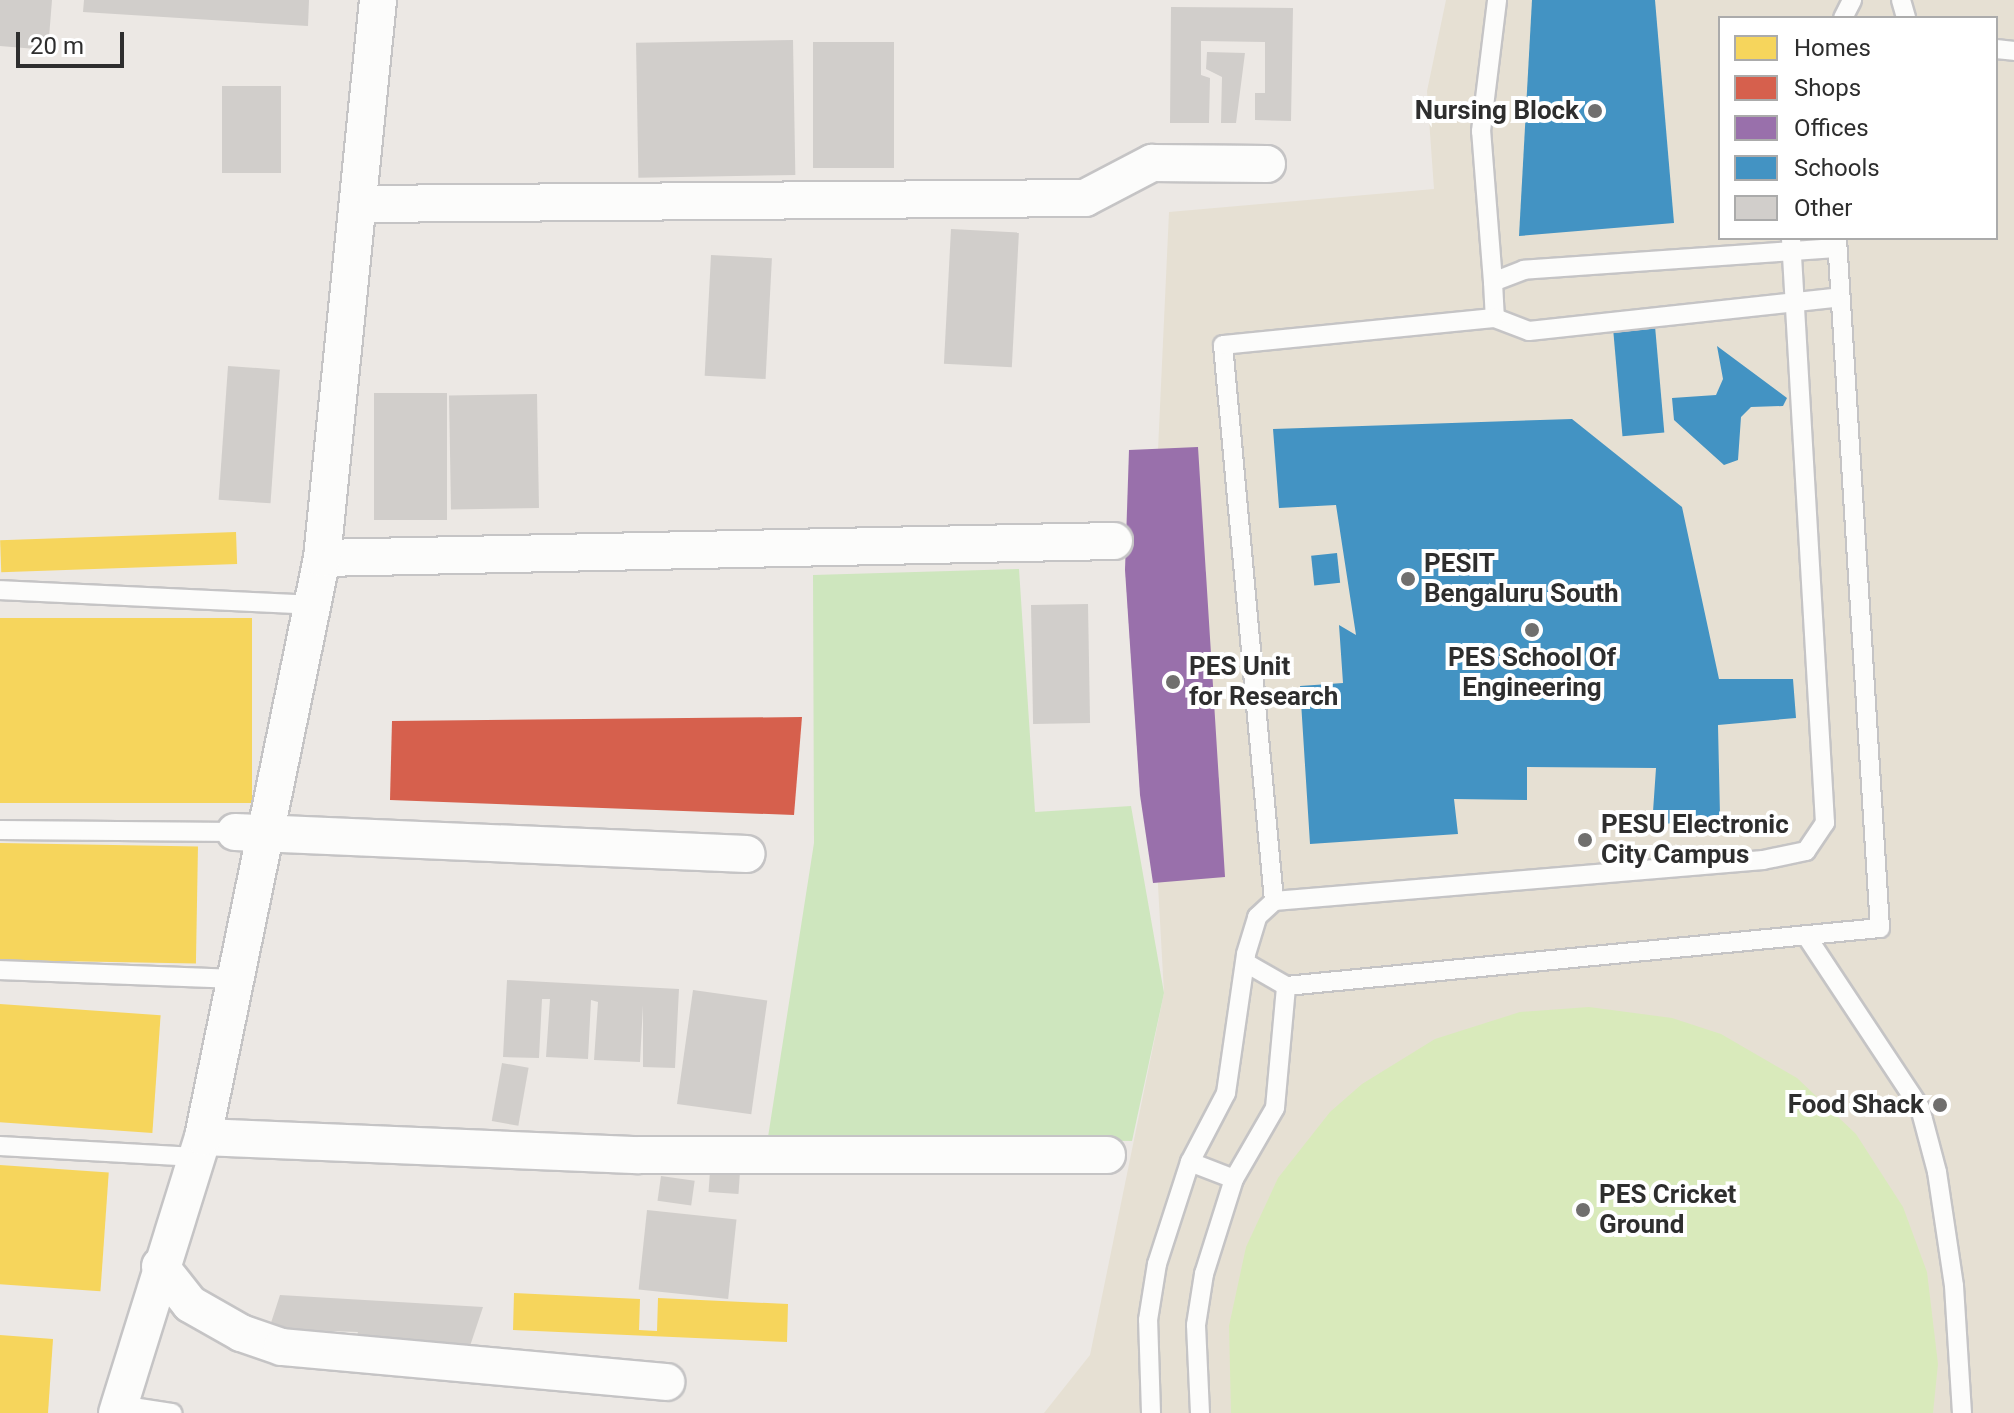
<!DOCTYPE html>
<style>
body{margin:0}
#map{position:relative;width:2014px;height:1413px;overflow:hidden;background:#ece8e4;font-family:Roboto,sans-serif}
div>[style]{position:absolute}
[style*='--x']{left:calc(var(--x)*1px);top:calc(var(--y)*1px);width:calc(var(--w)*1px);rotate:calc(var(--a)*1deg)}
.education>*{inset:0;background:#e6e0d3}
.green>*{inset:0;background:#cee6be}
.pitch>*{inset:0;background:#d9eabb}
.homes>*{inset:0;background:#f6d55c;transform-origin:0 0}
.shops>*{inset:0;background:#d6604d}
.offices>*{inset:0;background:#9970ab}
.schools>*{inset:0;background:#4393c3;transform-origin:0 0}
.building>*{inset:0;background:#d1cecb;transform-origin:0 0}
.roads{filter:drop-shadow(2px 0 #c5c4c5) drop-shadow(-2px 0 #c5c4c5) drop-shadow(0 2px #c5c4c5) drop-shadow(0 -2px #c5c4c5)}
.lane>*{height:18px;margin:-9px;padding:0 9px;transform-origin:9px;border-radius:9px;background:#fcfcfb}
.street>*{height:36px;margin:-18px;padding:0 18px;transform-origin:18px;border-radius:18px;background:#fcfcfb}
.dots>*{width:22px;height:22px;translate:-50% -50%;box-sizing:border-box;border:4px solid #fff;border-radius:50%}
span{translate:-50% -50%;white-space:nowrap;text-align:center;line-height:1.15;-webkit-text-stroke:8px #fff;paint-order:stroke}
.poi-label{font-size:26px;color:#2e2e2e;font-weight:700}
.right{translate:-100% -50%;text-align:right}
.left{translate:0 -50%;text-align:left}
.legend{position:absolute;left:1718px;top:16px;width:280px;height:224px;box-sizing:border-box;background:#fff;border:2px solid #ababab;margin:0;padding:10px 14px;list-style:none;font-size:24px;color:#2e2e2e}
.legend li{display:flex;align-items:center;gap:16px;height:40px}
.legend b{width:40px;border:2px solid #ababab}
.scale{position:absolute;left:16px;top:32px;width:108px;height:36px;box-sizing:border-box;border:4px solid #2e2e2e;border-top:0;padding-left:10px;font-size:24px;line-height:28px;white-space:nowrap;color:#2e2e2e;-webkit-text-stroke:6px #fff;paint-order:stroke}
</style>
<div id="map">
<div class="education">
<i style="clip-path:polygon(evenodd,1446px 0,2014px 0,2014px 1413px,1044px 1413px,1090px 1355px,1164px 993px,1147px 688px,1169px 212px,1434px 189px,1427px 91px,1446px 0,1720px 18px,1996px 18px,1996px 238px,1720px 238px,1720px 18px)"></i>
</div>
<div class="green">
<i style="clip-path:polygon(1019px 569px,1035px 812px,1131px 806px,1164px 993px,1132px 1141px,768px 1137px,814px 843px,813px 575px)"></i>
</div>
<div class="pitch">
<i style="clip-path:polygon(1589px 1007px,1672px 1018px,1721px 1034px,1797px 1078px,1856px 1134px,1903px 1207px,1927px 1272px,1938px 1364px,1933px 1413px,1231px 1413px,1229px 1326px,1246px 1247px,1278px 1178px,1330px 1112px,1362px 1084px,1435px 1039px,1520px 1012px)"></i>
</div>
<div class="homes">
<i style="left:236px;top:532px;width:32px;height:236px;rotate:88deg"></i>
<i style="left:0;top:618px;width:252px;height:185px"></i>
<i style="left:0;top:843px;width:198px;height:117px;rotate:1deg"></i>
<i style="left:0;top:1004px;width:161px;height:118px;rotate:4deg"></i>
<i style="left:0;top:1165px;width:109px;height:119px;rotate:4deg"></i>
<i style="clip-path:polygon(514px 1293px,640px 1299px,639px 1330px,657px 1331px,658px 1298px,788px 1304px,787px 1342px,513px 1330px)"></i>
<i style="clip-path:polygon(0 1335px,53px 1339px,48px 1413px,0 1413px)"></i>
</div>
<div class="shops">
<i style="clip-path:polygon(802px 717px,794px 815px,390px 800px,392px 721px)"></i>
</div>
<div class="offices">
<i style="clip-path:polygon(1198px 447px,1225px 877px,1153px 883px,1140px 795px,1125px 570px,1129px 450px)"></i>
</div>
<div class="schools">
<i style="clip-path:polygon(1532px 0,1655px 0,1674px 223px,1519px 236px)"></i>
<i style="left:1655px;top:326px;width:107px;height:42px;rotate:85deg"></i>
<i style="clip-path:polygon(1717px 346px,1787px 398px,1783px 406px,1751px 407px,1741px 417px,1738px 460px,1724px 465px,1674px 420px,1672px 398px,1716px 395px,1723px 379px)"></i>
<i style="clip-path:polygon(1572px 419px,1682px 507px,1719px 679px,1793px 679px,1796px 718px,1718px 725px,1720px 816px,1652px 826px,1656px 768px,1527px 767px,1527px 800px,1454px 799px,1458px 834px,1310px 844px,1300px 686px,1343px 683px,1339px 625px,1356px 635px,1336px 505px,1279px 508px,1273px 429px)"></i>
<i style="left:1337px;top:553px;width:30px;height:26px;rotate:84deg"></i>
</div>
<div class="building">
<i style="clip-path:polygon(0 0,52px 0,48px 50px,0 46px)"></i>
<i style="clip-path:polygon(84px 0,309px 0,308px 26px,83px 12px)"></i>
<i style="clip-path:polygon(1171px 7px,1293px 8px,1291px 121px,1255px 120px,1255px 93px,1265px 93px,1265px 42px,1201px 41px,1201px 75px,1210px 78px,1209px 123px,1170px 123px)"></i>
<i style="left:793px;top:40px;width:135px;height:157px;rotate:89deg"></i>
<i style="left:813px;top:42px;width:81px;height:126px"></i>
<i style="clip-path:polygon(1207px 52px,1245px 53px,1236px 123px,1221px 123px,1222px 77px,1206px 69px)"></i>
<i style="left:222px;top:86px;width:59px;height:87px"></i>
<i style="left:951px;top:229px;width:68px;height:135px;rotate:3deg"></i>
<i style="left:711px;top:255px;width:61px;height:121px;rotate:3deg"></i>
<i style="left:228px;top:366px;width:52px;height:134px;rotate:4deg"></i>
<i style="left:447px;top:393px;width:127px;height:73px;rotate:90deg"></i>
<i style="left:537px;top:394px;width:114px;height:88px;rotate:89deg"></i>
<i style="left:1088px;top:604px;width:119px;height:57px;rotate:89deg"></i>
<i style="clip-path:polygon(507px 980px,679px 989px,675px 1068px,643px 1067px,643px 1005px,640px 1062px,594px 1060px,598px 1002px,591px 1000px,588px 1059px,546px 1057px,550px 999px,542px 999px,539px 1058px,503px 1057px)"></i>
<i style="left:693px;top:990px;width:75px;height:115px;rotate:8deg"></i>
<i style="left:502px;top:1063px;width:27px;height:59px;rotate:10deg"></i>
<i style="left:710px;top:1171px;width:30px;height:21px;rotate:4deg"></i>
<i style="left:661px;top:1176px;width:34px;height:25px;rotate:8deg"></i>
<i style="left:647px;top:1210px;width:90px;height:80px;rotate:6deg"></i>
<i style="clip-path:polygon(280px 1295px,483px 1307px,470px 1346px,354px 1343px,358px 1332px,269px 1329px)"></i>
</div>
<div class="roads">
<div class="lane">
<i style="--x:1901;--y:0;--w:19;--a:74"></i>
<i style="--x:1843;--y:18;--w:20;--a:-63"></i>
<i style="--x:1996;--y:49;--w:18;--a:6"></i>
<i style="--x:1836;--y:248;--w:313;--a:176"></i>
<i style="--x:1524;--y:270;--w:33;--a:159"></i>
<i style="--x:1493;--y:282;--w:36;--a:87"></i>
<i style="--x:1495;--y:318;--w:36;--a:21"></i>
<i style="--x:1529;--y:331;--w:313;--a:-6.2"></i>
<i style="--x:1493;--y:282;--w:151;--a:-94.5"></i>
<i style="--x:1481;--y:131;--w:132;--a:-83"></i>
<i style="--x:0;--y:590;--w:313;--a:2.7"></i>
<i style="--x:0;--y:830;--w:235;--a:0.5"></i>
<i style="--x:1274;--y:901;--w:558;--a:-95.24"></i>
<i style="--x:1223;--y:345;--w:273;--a:-5.7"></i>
<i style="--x:1807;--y:937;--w:205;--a:56.5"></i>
<i style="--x:1920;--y:1108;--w:66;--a:75.1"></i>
<i style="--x:1937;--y:1172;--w:115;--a:81.5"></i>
<i style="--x:1954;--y:1286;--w:127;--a:86.4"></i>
<i style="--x:1246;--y:963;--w:46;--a:29.9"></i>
<i style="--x:0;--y:970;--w:235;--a:2.2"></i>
<i style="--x:0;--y:1146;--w:196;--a:3.2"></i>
<i style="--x:1190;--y:1162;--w:47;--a:21.1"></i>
<i style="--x:120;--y:1405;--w:53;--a:8.7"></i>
<i style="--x:1151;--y:1413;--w:93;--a:-91.8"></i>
<i style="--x:1148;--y:1320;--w:57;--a:-80.9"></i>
<i style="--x:1157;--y:1264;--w:107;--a:-72.1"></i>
<i style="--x:1190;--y:1162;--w:78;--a:-62.4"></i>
<i style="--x:1226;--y:1093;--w:140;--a:-81.8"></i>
<i style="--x:1246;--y:954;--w:39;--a:-73"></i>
<i style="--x:1257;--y:917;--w:23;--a:-43"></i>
<i style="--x:1274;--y:901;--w:491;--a:-4.8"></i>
<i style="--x:1763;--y:860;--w:44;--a:-11.8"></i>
<i style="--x:1806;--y:851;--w:34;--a:-56"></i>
<i style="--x:1825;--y:823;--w:586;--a:-93.33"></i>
<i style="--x:1200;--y:1413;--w:88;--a:-92.6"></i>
<i style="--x:1196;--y:1325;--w:52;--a:-81.1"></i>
<i style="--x:1204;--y:1274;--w:100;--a:-72.5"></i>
<i style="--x:1234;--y:1179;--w:82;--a:-60"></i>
<i style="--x:1275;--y:1108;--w:122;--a:-84.8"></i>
<i style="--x:1286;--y:986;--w:597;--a:-5.58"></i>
<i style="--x:1880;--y:928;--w:691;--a:-93.57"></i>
</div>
<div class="street">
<i style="--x:358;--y:204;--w:727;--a:-0.47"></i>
<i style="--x:1085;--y:198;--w:76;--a:-27.6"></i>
<i style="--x:1152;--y:163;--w:115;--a:0.5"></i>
<i style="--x:322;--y:558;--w:792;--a:-1.23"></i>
<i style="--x:235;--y:832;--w:512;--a:2.46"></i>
<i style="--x:203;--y:1137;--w:436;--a:2.4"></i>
<i style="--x:639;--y:1155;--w:468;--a:0"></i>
<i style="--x:160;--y:1266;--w:48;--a:51.7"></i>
<i style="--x:190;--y:1304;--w:59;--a:29.6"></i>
<i style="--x:241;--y:1333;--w:43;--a:18.9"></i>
<i style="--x:282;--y:1347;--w:386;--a:5.2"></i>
<i style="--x:117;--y:1413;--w:289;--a:-72.7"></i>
<i style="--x:203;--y:1137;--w:591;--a:-78.39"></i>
<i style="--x:322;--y:558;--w:561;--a:-84.27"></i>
</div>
</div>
<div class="dots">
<i style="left:1595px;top:111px;background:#706f6e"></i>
<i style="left:1408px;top:579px;background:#706f6e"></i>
<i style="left:1532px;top:630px;background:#706f6e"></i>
<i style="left:1173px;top:682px;background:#706f6e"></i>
<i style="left:1585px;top:840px;background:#706f6e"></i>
<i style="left:1940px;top:1105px;background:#706f6e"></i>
<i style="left:1583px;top:1210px;background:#706f6e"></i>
</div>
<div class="poi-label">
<span class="right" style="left:1579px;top:111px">Nursing Block</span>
<span class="left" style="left:1424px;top:579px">PESIT<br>Bengaluru South</span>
<span style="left:1532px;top:673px">PES School Of<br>Engineering</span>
<span class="left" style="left:1189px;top:682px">PES Unit<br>for Research</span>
<span class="left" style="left:1601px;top:840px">PESU Electronic<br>City Campus</span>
<span class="right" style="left:1924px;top:1105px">Food Shack</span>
<span class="left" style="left:1599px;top:1210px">PES Cricket<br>Ground</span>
</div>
<ul class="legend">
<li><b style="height:22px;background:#f6d55c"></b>Homes</li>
<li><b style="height:22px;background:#d6604d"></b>Shops</li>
<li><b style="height:22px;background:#9970ab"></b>Offices</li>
<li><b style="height:22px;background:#4393c3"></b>Schools</li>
<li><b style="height:22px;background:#d1cecb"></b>Other</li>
</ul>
<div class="scale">20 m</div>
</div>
